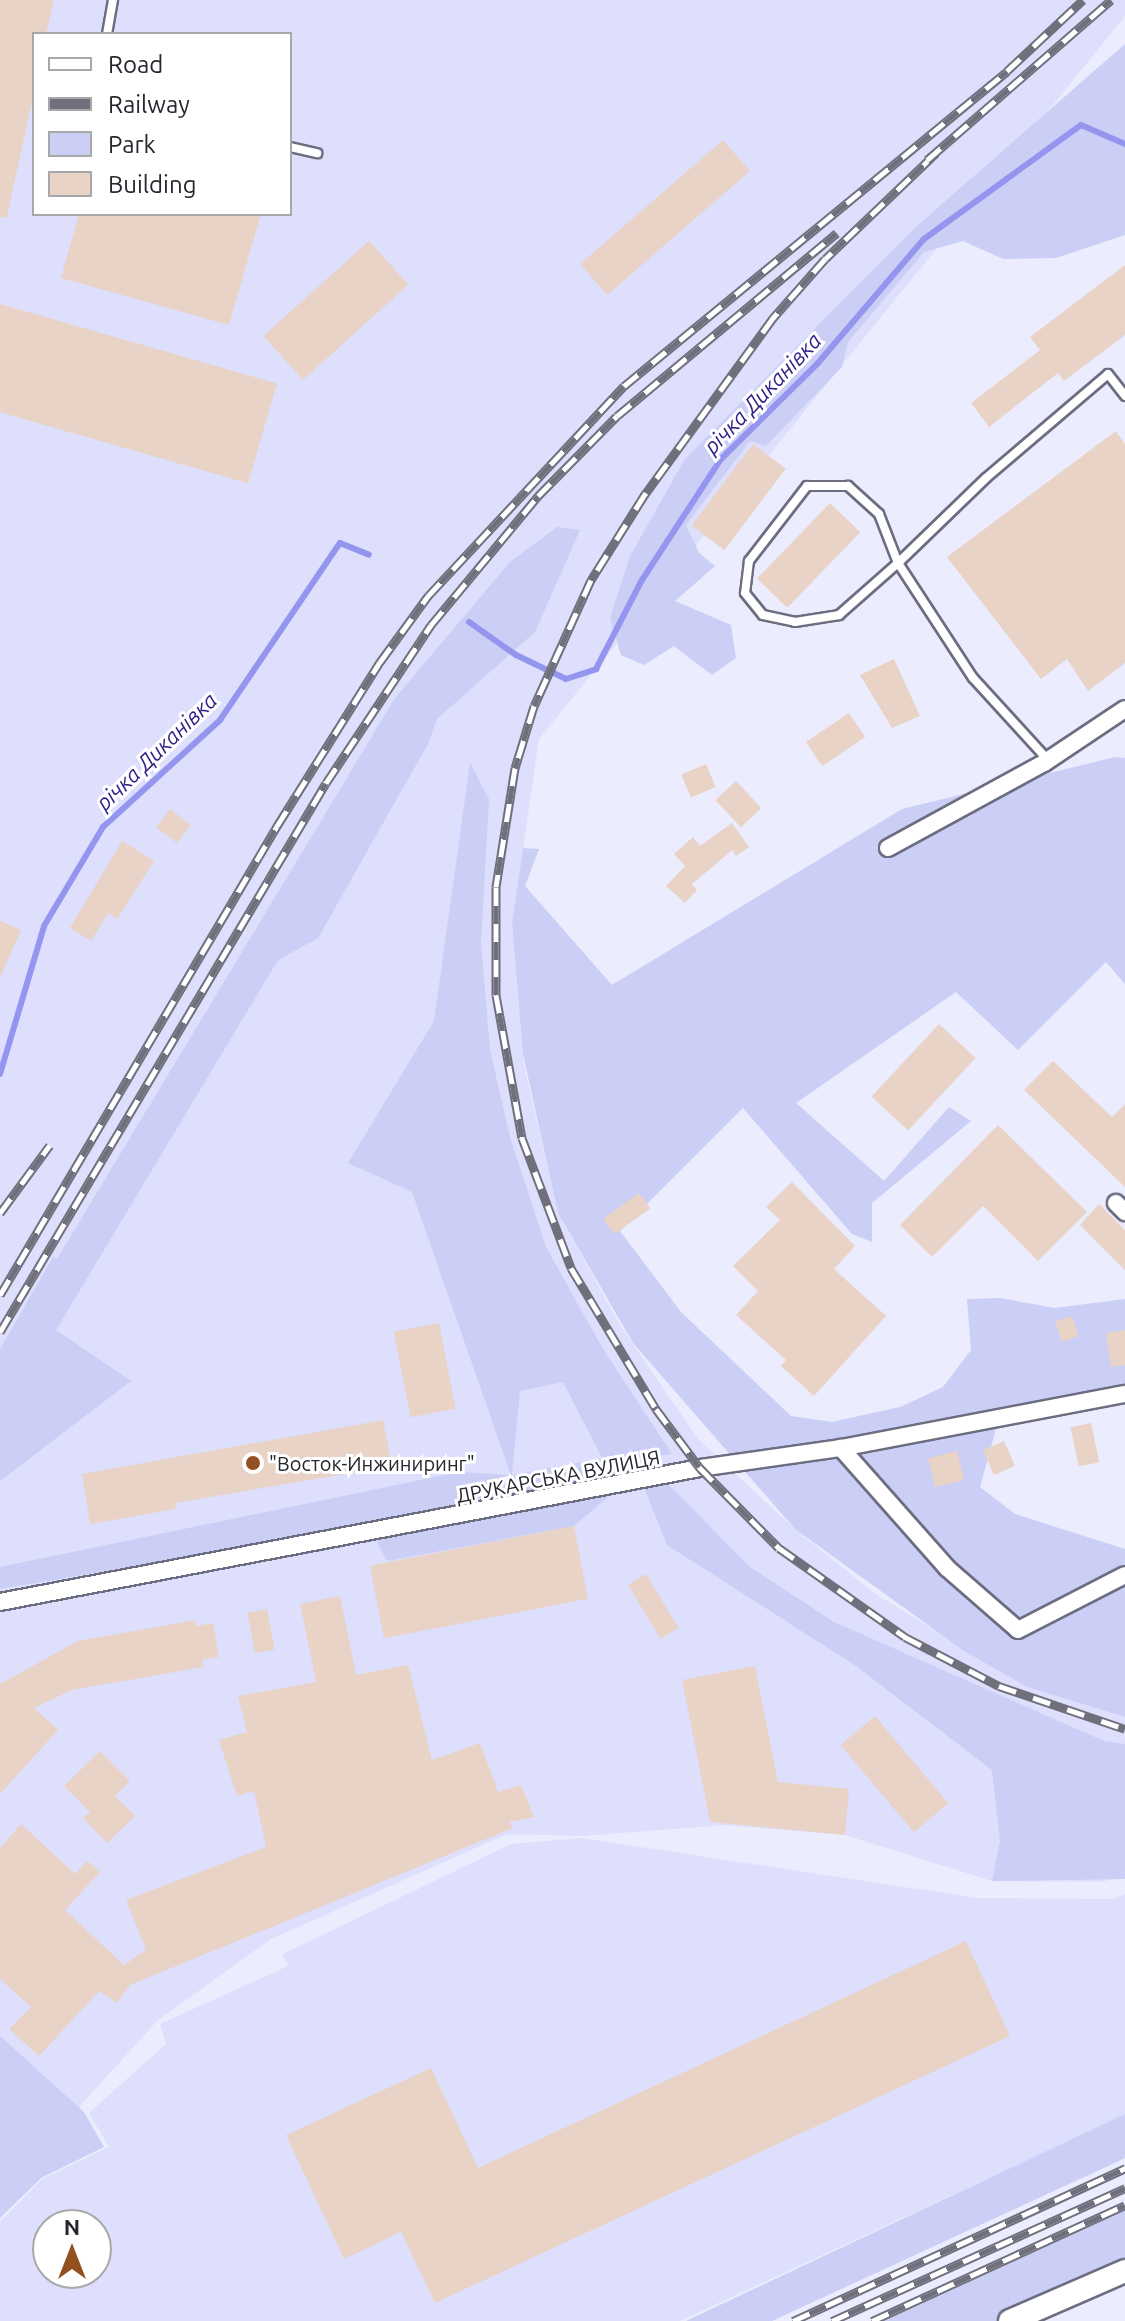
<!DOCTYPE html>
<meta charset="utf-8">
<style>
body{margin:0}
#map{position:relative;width:1125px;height:2321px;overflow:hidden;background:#ebecfe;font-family:Ubuntu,sans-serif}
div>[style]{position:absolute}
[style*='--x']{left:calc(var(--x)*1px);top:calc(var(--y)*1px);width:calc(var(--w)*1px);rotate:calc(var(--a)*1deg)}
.built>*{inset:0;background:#dddffc}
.green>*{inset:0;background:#cbcef5}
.stream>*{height:6px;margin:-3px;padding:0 3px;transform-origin:3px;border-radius:3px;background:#9495ee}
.building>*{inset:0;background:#e8d3c6;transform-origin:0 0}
.roads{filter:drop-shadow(2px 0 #6c6d80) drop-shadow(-2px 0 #6c6d80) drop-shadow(0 2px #6c6d80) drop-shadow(0 -2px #6c6d80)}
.service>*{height:8px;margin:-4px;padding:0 4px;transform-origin:4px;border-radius:4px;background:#fff}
.minor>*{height:16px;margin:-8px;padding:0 8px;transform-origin:8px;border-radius:8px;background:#fff}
.secondary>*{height:22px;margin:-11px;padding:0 11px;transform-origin:11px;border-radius:11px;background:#fff}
.rail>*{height:9px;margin-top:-4.5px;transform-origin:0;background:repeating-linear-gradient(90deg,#fff 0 18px,#70707c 0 36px);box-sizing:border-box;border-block:2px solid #70707c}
.dots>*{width:22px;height:22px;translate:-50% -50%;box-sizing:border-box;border:4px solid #fff;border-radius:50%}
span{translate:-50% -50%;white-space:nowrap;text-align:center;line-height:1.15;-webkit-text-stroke:6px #fff;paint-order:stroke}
.poi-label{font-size:20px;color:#26262e}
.left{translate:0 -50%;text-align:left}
.street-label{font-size:20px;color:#26262e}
.water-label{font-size:22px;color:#322186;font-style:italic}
.legend{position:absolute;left:32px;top:32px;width:260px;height:184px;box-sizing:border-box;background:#fff;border:2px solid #a8a8ab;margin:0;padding:10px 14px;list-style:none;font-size:24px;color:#26262e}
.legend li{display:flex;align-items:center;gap:16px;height:40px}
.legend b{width:40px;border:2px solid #a8a8ab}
.north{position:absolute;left:32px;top:2209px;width:80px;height:80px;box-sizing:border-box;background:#fff;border:2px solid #a8a8ab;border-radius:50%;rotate:0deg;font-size:22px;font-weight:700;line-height:32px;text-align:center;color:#26262e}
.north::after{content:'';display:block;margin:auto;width:28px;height:36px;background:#935021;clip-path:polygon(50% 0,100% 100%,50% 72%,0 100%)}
</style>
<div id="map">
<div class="built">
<i style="clip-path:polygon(evenodd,0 0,1125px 0,1125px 16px,539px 739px,512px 924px,524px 1065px,558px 1213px,620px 1325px,698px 1439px,795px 1529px,874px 1593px,1027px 1687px,1125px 1717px,1125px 1875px,1102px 1882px,992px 1881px,845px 1835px,725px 1825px,582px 1836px,507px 1834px,271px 1939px,157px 2021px,0 2194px,0 0,34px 34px,290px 34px,290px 214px,34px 214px,34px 34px)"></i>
<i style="clip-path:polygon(evenodd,581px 1838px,977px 1898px,1114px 1899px,1125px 1894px,1125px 2115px,680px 2321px,0 2321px,0 2222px,42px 2179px,109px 2147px,89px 2113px,166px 2044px,160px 2024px,288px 1966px,283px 1954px,511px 1844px,581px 1838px,48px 2225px,96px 2225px,96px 2273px,48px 2273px,48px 2225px)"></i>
</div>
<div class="green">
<i style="clip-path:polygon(1125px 44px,1125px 235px,1056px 258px,1003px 259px,963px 241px,924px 252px,848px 342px,842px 367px,766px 446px,750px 441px,686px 525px,699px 553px,715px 566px,675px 601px,731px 625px,736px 658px,712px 675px,674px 646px,644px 665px,621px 655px,610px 618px,630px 556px,685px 459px,918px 225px)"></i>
<i style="clip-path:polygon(557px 527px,580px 530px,535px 632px,437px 719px,428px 744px,318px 938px,278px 960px,56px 1330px,131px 1381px,0 1481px,0 1349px,53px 1257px,57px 1259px,395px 698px,510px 562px)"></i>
<i style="clip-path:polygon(1115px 757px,1125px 758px,1125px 984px,1106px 962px,1018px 1050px,956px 992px,796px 1103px,884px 1181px,949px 1107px,971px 1121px,872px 1203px,872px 1242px,852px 1234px,743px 1108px,620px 1231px,681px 1312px,791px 1416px,832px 1422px,900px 1407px,943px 1387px,971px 1350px,967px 1299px,1000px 1298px,1055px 1308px,1125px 1299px,1125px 1394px,999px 1418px,980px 1487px,1015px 1514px,1125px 1549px,1125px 1717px,1027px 1687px,964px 1651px,795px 1529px,633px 1343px,558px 1213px,523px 1054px,512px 924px,523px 848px,539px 849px,525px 886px,612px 985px,902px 809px)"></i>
<i style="clip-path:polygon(evenodd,470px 763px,489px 799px,481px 943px,490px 1050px,510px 1137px,546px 1247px,603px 1349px,672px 1454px,617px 1461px,632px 1477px,574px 1526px,387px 1561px,369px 1526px,0 1589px,0 1567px,459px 1472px,511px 1475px,412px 1192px,348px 1163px,434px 1021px,470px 763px,563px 1382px,602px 1458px,512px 1475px,520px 1391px,563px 1382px)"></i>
<i style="clip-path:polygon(665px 1481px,750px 1567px,834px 1622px,1104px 1741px,1125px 1744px,1125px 1879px,992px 1881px,1000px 1841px,992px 1770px,856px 1666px,667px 1545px,642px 1482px)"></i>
<i style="clip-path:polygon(0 2036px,84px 2112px,104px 2147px,41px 2178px,0 2218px)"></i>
<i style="clip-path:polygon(1125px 2114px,1125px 2158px,1119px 2161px,772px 2321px,686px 2321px)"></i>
<i style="clip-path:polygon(1125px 2208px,1125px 2266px,1008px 2321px,882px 2321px)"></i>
</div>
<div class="stream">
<i style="--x:469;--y:622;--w:57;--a:35.1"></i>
<i style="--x:516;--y:655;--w:55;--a:25.6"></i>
<i style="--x:566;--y:679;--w:32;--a:-18"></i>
<i style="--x:596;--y:669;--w:100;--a:-62.7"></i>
<i style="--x:642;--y:580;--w:145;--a:-56.9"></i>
<i style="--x:721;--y:459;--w:136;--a:-44.7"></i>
<i style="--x:818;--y:363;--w:163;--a:-49.5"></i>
<i style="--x:924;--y:239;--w:194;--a:-36"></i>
<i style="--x:1081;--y:125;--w:48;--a:23.4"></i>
<i style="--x:0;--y:1074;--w:154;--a:-73.4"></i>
<i style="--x:44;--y:926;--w:115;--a:-59.2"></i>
<i style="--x:103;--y:827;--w:159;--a:-42.4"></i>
<i style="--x:220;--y:720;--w:214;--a:-55.9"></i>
<i style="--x:340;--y:543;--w:31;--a:22"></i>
</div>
<div class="building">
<i style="clip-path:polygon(0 0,54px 0,46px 34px,34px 34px,34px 92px,7px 217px,0 217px)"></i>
<i style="left:723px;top:140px;width:41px;height:189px;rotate:49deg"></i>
<i style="clip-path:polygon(79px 214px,261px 214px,229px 325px,61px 278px)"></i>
<i style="left:369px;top:241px;width:59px;height:142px;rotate:48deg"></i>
<i style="clip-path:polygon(1125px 265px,1125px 335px,1064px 381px,1058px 373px,989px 427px,971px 403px,1040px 350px,1030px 337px)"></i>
<i style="left:0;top:304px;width:288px;height:104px;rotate:16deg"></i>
<i style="clip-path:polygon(1116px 431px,1125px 444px,1125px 663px,1088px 691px,1067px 659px,1041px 679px,947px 557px)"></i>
<i style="left:753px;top:444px;width:41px;height:102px;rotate:37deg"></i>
<i style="left:830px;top:503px;width:42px;height:105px;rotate:44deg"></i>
<i style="clip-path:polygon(894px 659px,920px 716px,892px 728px,860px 675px)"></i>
<i style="left:849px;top:713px;width:29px;height:52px;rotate:56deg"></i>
<i style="left:706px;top:764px;width:25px;height:27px;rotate:67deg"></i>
<i style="left:736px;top:781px;width:37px;height:28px;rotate:47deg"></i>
<i style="left:170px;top:809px;width:26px;height:23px;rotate:37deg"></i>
<i style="clip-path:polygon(732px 823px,749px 847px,736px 856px,732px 850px,692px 884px,697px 890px,685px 903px,666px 886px,685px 866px,674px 854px,693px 837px,700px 846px)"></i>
<i style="clip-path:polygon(122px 841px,154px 861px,117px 919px,108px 913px,91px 941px,70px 928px)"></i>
<i style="clip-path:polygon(0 921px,21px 930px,0 978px)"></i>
<i style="left:939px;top:1024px;width:50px;height:99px;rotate:43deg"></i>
<i style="clip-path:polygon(1053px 1061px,1112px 1117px,1125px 1104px,1125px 1187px,1024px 1090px)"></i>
<i style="clip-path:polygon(998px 1125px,1087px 1212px,1038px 1261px,983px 1206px,932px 1257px,900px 1225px)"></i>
<i style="clip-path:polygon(792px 1182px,855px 1246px,834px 1269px,886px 1316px,814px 1396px,781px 1366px,786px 1360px,736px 1315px,758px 1291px,733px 1266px,780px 1220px,766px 1207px)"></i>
<i style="left:639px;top:1193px;width:19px;height:44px;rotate:54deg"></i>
<i style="clip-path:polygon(1099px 1204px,1125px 1230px,1125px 1270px,1080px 1225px)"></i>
<i style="left:1072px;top:1316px;width:21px;height:18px;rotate:71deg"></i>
<i style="left:439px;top:1323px;width:87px;height:46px;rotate:79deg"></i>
<i style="clip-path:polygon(1125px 1330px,1125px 1365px,1111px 1367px,1106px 1333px)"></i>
<i style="clip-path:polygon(383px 1420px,392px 1466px,175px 1503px,176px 1509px,90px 1524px,82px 1474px)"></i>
<i style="left:1091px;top:1423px;width:40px;height:21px;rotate:78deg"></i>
<i style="left:1004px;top:1441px;width:27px;height:23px;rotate:66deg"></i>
<i style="left:957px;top:1451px;width:30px;height:30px;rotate:76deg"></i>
<i style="left:574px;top:1526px;width:74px;height:208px;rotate:79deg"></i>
<i style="left:646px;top:1574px;width:63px;height:21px;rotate:59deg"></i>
<i style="clip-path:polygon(340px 1596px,356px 1675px,408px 1665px,432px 1760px,480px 1743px,498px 1792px,521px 1785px,534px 1817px,509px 1822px,513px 1828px,130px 1985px,117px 2003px,99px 1991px,39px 2056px,9px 2029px,31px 2007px,0 1979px,0 1848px,21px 1824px,75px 1874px,87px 1861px,100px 1872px,65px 1910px,124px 1965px,146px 1950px,126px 1900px,266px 1847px,254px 1791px,237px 1796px,219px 1740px,247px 1732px,238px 1696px,316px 1682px,300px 1604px)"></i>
<i style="left:267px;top:1609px;width:41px;height:20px;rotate:79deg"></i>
<i style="clip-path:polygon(195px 1620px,196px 1626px,213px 1623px,219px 1657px,202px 1660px,204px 1667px,72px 1690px,34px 1708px,58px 1730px,0 1794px,0 1684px,78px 1641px)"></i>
<i style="clip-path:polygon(755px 1666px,778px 1782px,849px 1789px,845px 1835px,710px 1822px,682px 1680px)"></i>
<i style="left:875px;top:1716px;width:114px;height:45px;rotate:50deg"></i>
<i style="clip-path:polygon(100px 1751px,130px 1781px,115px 1796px,135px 1816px,107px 1843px,83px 1818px,90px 1812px,64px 1786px)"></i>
<i style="clip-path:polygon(966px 1941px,1010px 2036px,435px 2303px,401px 2232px,344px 2259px,286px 2135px,431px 2068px,478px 2168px)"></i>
</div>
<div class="roads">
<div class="service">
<i style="--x:107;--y:34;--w:35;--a:-80"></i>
<i style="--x:290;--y:147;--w:28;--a:13"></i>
<i style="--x:1048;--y:760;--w:111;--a:-132.4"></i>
<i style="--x:973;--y:678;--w:137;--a:-123.1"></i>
<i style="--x:898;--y:563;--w:53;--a:-111.2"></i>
<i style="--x:879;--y:514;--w:42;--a:-137.9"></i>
<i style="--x:848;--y:486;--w:41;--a:180"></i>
<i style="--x:807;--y:486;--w:95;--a:127.7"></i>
<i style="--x:749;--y:561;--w:32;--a:97"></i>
<i style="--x:745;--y:593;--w:28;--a:51"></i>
<i style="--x:763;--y:615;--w:33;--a:12"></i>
<i style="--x:795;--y:622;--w:45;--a:-9"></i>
<i style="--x:839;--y:615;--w:79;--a:-41.4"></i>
<i style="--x:898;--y:563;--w:122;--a:-44"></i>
<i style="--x:986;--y:478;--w:160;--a:-40.4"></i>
<i style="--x:1108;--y:374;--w:28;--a:52"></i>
</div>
<div class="minor">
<i style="--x:888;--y:848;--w:178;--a:-28.6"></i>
<i style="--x:1044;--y:763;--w:97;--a:-33.7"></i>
<i style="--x:1116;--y:1203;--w:13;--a:45"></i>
<i style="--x:841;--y:1448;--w:160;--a:48.5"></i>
<i style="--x:947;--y:1568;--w:94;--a:41.1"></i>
<i style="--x:1018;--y:1630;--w:120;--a:-27.2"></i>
<i style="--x:0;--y:1602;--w:713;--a:-10.84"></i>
<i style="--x:700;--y:1468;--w:142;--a:-8.1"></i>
<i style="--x:841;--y:1448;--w:289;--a:-10.8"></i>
</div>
<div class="secondary">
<i style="--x:1010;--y:2321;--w:125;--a:-23.5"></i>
</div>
</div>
<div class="rail">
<i style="--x:936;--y:153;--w:153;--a:136.3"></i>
<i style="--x:825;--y:259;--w:79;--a:131.4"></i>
<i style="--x:773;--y:318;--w:218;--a:126"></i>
<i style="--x:645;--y:494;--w:102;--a:122.1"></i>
<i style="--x:591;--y:580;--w:138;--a:114.3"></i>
<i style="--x:534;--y:706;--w:65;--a:107"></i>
<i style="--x:515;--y:768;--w:121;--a:99.1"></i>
<i style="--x:496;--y:887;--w:108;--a:90"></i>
<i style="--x:496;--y:995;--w:145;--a:79.7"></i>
<i style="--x:522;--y:1138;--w:139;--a:69.3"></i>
<i style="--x:571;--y:1268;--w:165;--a:58.9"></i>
<i style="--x:656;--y:1409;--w:74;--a:53.3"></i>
<i style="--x:700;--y:1468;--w:112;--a:45.4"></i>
<i style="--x:779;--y:1548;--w:154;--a:35.2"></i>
<i style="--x:905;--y:1637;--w:106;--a:27.5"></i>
<i style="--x:999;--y:1686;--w:133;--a:18.8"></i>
<i style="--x:927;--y:160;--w:244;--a:-41"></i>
<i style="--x:0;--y:1213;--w:84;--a:-53.7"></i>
<i style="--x:0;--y:1295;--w:545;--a:-59.43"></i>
<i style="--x:277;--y:826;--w:194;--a:-57.9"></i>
<i style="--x:380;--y:662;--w:82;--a:-54"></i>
<i style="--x:428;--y:596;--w:287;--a:-47"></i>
<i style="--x:624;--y:386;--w:496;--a:-39.4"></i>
<i style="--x:1007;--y:71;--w:104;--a:-43.1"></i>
<i style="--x:0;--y:1332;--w:638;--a:-59.3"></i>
<i style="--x:326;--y:783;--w:190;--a:-56.4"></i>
<i style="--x:431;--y:625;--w:168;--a:-50.3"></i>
<i style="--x:538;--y:496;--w:112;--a:-45.4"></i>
<i style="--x:617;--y:416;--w:286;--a:-39.8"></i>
<i style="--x:793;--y:2321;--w:366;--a:-24.7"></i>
<i style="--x:832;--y:2321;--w:322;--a:-24.4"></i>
<i style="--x:872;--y:2321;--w:278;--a:-24.6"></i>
</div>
<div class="dots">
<i style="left:253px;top:1463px;background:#935021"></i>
</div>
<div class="poi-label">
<span class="left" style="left:269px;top:1463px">"Восток-Инжиниринг"</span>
</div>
<div class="street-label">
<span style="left:558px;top:1476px;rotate:-11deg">ДРУКАРСЬКА ВУЛИЦЯ</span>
</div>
<div class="water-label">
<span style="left:762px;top:393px;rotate:-46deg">річка Диканівка</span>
<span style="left:156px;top:751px;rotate:-44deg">річка Диканівка</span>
</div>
<ul class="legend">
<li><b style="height:10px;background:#fff"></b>Road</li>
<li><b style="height:10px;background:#70707c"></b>Railway</li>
<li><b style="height:22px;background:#cbcef5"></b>Park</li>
<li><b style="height:22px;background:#e8d3c6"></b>Building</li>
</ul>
<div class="north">N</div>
</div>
